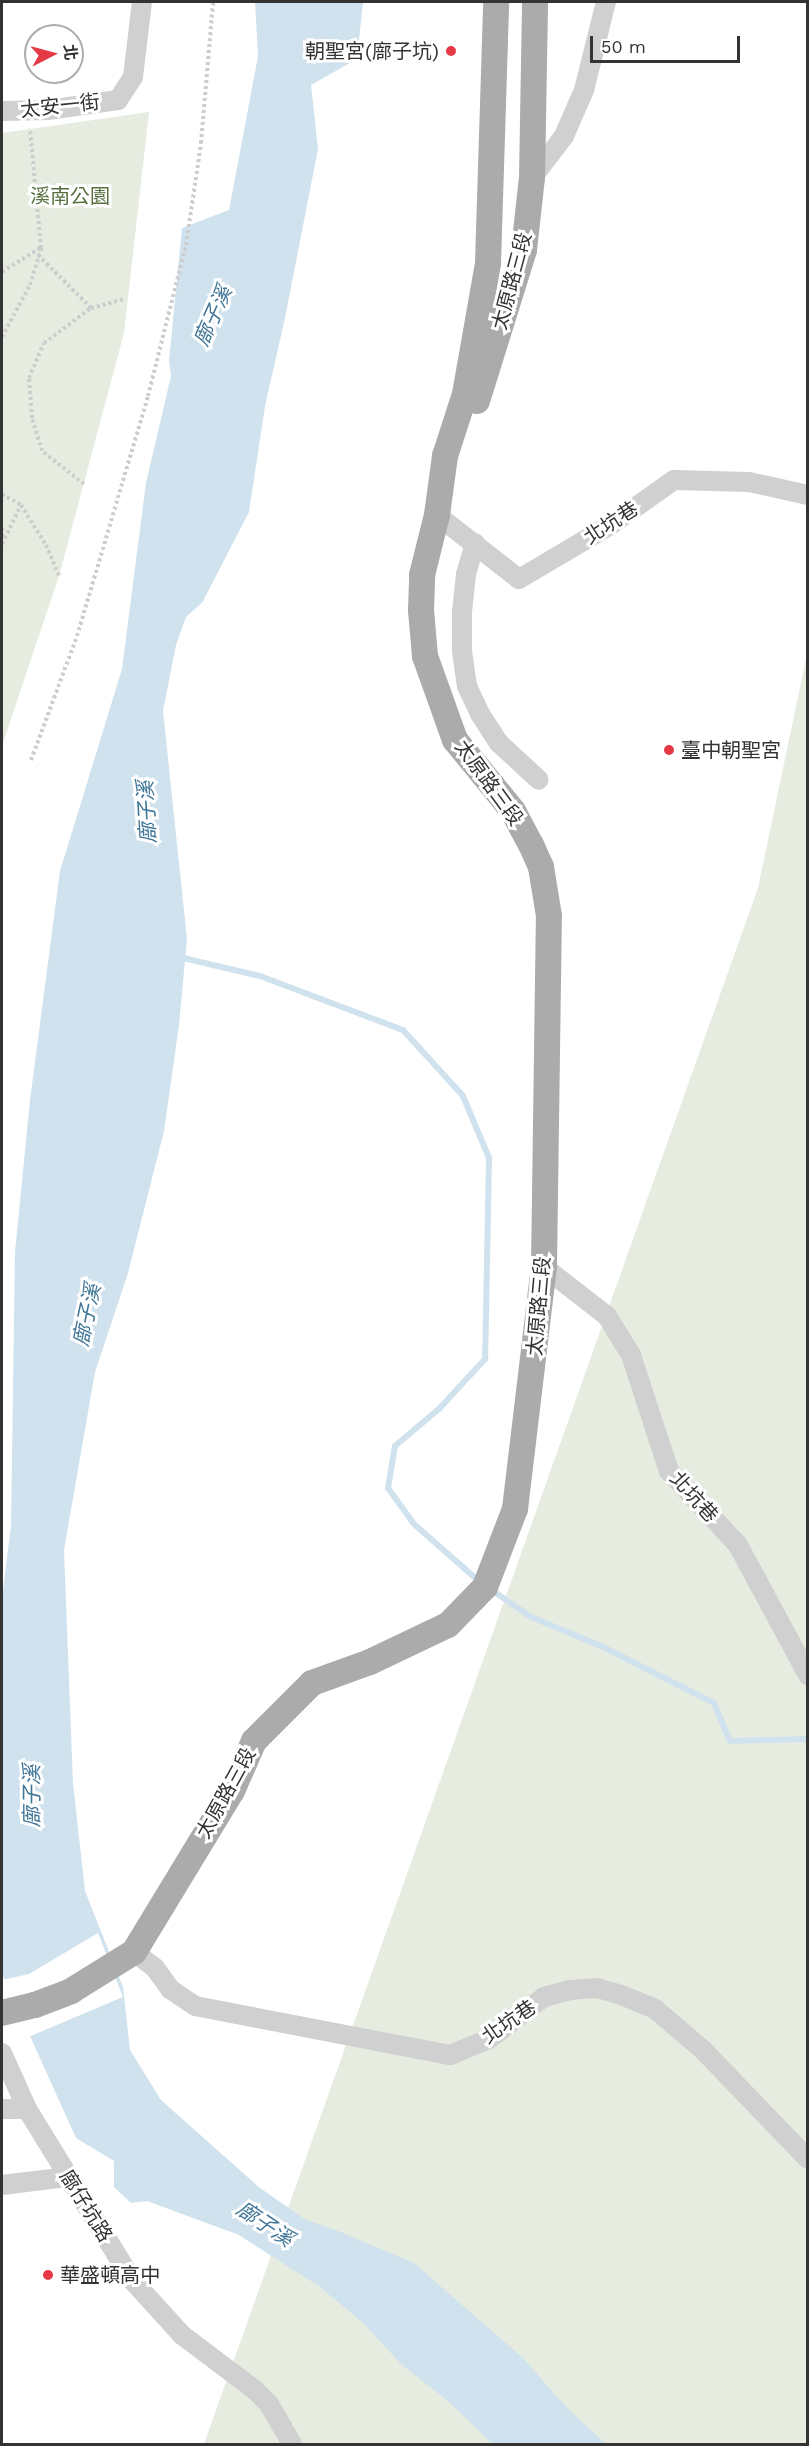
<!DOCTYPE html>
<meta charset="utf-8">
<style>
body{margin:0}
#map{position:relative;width:809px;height:2446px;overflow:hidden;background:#fff;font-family:"Work Sans","Noto Sans TC",sans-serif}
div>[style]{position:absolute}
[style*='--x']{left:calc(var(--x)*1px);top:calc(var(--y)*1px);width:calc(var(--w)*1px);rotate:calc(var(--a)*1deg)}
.green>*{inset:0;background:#e6ecdf}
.water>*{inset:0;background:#cfe2ee}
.pier>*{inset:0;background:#fff}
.stream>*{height:6px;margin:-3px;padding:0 3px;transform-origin:3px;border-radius:3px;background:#cfe2ee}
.path>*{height:4px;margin-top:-2px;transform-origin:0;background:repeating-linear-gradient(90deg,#cdcdcd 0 3px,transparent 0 6px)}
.minor>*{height:20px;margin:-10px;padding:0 10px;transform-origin:10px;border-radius:10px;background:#d0d0d0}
.major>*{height:26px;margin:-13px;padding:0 13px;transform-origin:13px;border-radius:13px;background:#ababab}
.dots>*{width:16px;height:16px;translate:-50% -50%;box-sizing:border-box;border:3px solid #fff;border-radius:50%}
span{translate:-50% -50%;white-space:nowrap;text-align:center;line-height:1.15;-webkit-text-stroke:6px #fff;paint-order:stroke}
.poi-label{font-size:20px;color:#333}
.right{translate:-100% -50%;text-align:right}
.left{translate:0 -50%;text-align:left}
.street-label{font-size:20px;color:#333}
.park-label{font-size:20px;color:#56703f}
.water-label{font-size:21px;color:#3f7597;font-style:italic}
.frame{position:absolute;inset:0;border:3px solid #333;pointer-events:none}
.north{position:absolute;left:24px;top:24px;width:60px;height:60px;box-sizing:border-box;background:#fff;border:2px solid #adadad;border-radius:50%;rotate:84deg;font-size:16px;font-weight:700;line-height:24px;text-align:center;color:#333}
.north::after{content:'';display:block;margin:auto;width:21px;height:27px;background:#e63946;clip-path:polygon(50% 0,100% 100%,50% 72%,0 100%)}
.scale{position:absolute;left:590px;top:36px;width:150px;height:27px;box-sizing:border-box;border:3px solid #333;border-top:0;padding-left:8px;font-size:18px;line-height:21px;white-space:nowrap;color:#333;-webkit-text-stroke:4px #fff;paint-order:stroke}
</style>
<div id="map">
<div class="green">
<i style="clip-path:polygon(149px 112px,124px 333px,59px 576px,2px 746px,2px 133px)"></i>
<i style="clip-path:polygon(807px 654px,807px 2444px,204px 2444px,758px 888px)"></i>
</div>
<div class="water">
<i style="clip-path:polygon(255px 2px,363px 2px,357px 59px,311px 85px,318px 149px,285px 318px,265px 406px,249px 512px,202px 603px,186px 617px,176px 645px,163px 711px,187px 939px,179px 1025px,164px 1131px,128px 1273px,95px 1372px,64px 1550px,73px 1783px,85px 1891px,123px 1987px,130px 2050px,161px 2100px,260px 2188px,306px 2220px,338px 2231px,414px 2263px,524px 2359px,567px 2408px,606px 2444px,492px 2444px,448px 2401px,402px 2365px,362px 2322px,320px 2287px,239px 2235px,147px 2201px,131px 2203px,114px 2187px,114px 2161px,76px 2138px,2px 1974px,2px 1599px,11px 1525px,15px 1252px,30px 1100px,60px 871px,122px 669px,146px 483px,171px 376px,169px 361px,182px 228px,229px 210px,258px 56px)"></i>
</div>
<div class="pier">
<i style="clip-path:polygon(98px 1933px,123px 1997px,26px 2038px,2px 1980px,29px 1974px)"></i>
</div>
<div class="stream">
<i style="--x:179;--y:957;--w:83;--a:13.2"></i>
<i style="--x:260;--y:976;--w:153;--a:20.7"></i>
<i style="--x:403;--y:1030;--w:89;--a:47.7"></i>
<i style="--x:463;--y:1096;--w:67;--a:67.2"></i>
<i style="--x:489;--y:1158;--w:201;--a:91.1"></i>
<i style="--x:485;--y:1359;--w:67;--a:132.6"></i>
<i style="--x:440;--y:1408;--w:59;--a:139.8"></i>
<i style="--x:395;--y:1446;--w:43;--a:99.5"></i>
<i style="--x:388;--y:1488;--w:44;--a:54.2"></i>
<i style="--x:414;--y:1524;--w:89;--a:41.4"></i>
<i style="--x:490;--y:1589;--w:50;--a:34.3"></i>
<i style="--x:531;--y:1617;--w:74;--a:22.4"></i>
<i style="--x:599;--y:1645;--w:129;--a:26.8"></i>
<i style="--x:714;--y:1703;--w:41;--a:67.2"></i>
<i style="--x:730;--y:1741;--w:78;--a:-1.5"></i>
</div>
<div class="path">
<i style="--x:38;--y:255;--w:75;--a:45"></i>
<i style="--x:91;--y:308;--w:35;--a:-15"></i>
<i style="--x:2;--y:272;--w:45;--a:-32.3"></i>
<i style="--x:2;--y:337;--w:59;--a:-61.7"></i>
<i style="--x:30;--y:285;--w:39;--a:-73"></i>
<i style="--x:41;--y:248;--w:120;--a:-95.3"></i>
<i style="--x:84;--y:484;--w:53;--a:-141.8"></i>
<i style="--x:42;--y:451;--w:34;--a:-107"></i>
<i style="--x:32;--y:418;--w:40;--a:-94.3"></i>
<i style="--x:29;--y:378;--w:38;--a:-67"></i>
<i style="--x:44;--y:343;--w:59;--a:-36.7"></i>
<i style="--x:2;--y:494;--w:22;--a:30"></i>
<i style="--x:21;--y:505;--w:47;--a:58"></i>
<i style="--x:46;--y:545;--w:34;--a:67"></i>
<i style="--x:2;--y:528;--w:12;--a:85"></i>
<i style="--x:2;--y:544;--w:43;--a:-64"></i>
<i style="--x:31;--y:760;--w:132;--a:-69.6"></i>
<i style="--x:77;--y:636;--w:250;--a:-73.5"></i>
<i style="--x:148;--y:396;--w:156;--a:-75.9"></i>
<i style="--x:186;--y:245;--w:103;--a:-81.6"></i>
<i style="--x:201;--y:143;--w:142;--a:-85.1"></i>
</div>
<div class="minor">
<i style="--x:2;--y:111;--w:46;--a:-1.2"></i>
<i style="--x:48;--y:110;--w:71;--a:-8.1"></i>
<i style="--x:118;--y:100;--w:27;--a:-57"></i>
<i style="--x:133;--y:77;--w:76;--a:-83.2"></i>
<i style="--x:532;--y:178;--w:53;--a:-52.7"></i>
<i style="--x:564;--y:136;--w:50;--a:-66.5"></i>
<i style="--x:584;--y:90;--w:91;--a:-76"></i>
<i style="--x:437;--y:515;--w:104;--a:38"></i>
<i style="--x:519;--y:579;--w:104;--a:-30.5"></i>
<i style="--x:609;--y:526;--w:80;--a:-35.3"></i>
<i style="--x:674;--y:480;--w:75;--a:1.5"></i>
<i style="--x:749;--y:482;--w:60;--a:12.4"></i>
<i style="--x:475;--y:543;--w:32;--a:106"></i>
<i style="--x:466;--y:574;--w:37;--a:96"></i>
<i style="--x:462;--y:611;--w:40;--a:90"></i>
<i style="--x:462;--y:651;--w:35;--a:82"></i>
<i style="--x:467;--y:686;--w:31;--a:65"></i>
<i style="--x:480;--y:714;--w:35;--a:57"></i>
<i style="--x:499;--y:743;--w:54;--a:42.8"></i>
<i style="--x:544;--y:1267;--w:80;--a:37.9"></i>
<i style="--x:607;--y:1316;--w:46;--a:58.4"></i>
<i style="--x:631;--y:1355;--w:122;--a:71.9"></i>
<i style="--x:669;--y:1471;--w:101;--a:47"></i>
<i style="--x:738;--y:1545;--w:148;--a:61.7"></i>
<i style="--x:134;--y:1952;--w:26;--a:37"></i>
<i style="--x:155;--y:1968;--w:26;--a:54"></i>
<i style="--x:170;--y:1989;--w:30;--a:34"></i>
<i style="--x:195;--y:2006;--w:260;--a:10.9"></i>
<i style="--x:450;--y:2055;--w:42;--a:-22.3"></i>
<i style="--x:489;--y:2039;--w:69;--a:-37.4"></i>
<i style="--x:544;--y:1997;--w:27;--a:-15"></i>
<i style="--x:570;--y:1990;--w:27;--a:-4"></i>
<i style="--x:597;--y:1988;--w:25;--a:16"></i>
<i style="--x:621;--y:1995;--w:37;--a:22"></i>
<i style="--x:655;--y:2009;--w:63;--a:40.5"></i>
<i style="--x:703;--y:2050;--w:151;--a:46.1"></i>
<i style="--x:2;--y:2053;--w:61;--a:65.9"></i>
<i style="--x:27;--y:2109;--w:202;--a:58.4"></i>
<i style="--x:133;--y:2281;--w:73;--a:47.8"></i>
<i style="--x:182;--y:2335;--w:91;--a:37"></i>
<i style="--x:255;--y:2390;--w:20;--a:45"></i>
<i style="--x:269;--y:2404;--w:46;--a:60.1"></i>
<i style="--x:2;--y:2109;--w:25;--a:0"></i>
<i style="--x:2;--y:2185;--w:65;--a:-7"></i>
</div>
<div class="major">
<i style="--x:477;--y:401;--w:158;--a:-72.7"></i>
<i style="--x:524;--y:250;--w:72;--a:-83.7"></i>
<i style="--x:532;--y:178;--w:176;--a:-89"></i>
<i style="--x:2;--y:2013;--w:34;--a:-14"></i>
<i style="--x:35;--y:2005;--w:39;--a:-21"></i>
<i style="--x:71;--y:1991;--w:74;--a:-31.8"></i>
<i style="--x:134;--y:1952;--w:188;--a:-58.7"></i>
<i style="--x:232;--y:1791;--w:55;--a:-66.3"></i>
<i style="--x:254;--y:1741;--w:82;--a:-45"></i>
<i style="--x:312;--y:1683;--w:62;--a:-19.9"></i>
<i style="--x:370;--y:1662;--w:86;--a:-25.4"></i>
<i style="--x:448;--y:1625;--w:53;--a:-45.8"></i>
<i style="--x:485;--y:1587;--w:84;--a:-69"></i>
<i style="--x:515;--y:1509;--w:244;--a:-83.2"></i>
<i style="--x:544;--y:1267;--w:351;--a:-89.2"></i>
<i style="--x:549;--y:916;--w:50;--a:-99.3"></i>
<i style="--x:541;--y:867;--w:24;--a:-114"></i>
<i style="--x:531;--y:845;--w:38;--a:-118"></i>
<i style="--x:513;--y:811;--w:92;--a:-129.2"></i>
<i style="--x:455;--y:740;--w:89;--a:-109.7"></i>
<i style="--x:425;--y:656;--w:46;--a:-95"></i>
<i style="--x:421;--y:610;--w:35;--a:-88"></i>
<i style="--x:422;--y:575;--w:62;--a:-76"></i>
<i style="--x:437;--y:515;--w:60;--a:-82.3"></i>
<i style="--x:445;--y:456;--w:65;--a:-72.1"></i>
<i style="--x:465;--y:394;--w:133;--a:-80"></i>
<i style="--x:488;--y:263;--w:261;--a:-88.2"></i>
</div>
<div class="dots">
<i style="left:451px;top:51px;background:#e63946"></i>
<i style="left:669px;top:750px;background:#e63946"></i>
<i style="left:48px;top:2275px;background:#e63946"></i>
</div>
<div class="poi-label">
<span class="right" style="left:439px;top:51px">朝聖宮(廍子坑)</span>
<span class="left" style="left:681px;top:750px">臺中朝聖宮</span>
<span class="left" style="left:60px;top:2275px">華盛頓高中</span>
</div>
<div class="street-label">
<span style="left:60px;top:106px;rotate:-6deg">太安一街</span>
<span style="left:512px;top:281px;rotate:-75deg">太原路三段</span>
<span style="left:611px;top:523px;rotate:-33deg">北坑巷</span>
<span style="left:489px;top:783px;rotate:54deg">太原路三段</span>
<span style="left:539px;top:1306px;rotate:-85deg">太原路三段</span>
<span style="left:694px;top:1497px;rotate:48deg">北坑巷</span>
<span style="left:226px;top:1793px;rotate:-61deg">太原路三段</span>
<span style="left:509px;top:2022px;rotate:-34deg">北坑巷</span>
<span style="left:86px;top:2206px;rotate:58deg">廍仔坑路</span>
</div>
<div class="park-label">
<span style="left:70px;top:196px">溪南公園</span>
</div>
<div class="water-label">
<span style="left:213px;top:316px;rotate:-66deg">廍子溪</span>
<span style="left:147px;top:812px;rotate:-93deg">廍子溪</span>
<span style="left:87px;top:1315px;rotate:-78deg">廍子溪</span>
<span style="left:32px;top:1796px;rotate:-90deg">廍子溪</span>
<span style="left:265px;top:2224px;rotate:34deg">廍子溪</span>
</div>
<div class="frame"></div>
<div class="north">北</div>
<div class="scale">50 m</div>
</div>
